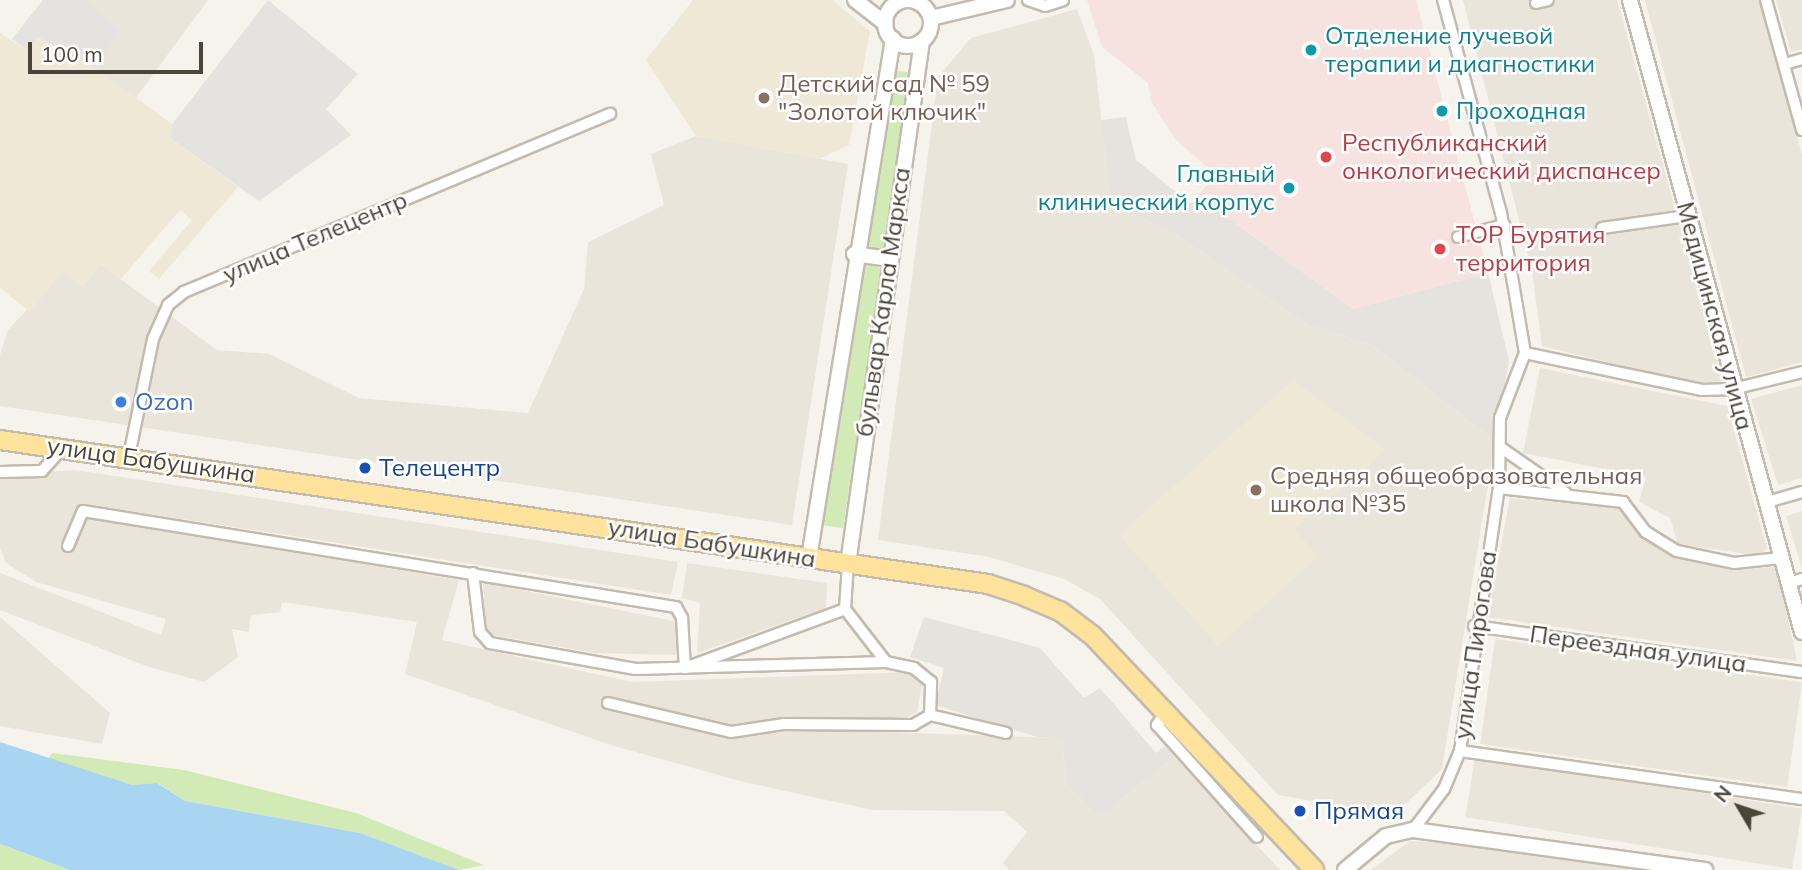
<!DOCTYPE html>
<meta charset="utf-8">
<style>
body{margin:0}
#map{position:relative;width:1802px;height:870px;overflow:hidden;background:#f6f3ec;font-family:Mulish,sans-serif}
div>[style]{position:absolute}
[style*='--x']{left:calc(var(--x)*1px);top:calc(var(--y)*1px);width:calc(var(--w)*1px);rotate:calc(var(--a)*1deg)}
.residential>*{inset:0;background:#eae5da;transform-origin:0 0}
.industrial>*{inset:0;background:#e6e2dd}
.education>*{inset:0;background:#efe8d6}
.medical>*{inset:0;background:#f6e3e0}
.green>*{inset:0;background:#d2eab5;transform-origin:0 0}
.parking>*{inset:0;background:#e5e3e0}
.water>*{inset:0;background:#a9d4f2}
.roads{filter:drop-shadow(2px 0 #c2bbae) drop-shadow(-2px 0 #c2bbae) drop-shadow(0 2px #c2bbae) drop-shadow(0 -2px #c2bbae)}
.minor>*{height:10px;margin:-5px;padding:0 5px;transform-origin:5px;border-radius:5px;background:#fff}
.tertiary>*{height:14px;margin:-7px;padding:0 7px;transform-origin:7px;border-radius:7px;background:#fff}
.tertiary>.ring{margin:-7px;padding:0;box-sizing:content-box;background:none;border:14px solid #fff;border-radius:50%}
.primary>*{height:18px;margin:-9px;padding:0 9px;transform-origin:9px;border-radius:9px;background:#ffe39c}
.dots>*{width:19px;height:19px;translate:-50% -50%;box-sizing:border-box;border:4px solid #fff;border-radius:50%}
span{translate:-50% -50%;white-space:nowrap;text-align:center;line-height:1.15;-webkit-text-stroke:5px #fff;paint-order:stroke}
.culture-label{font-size:24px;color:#0d838f}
.left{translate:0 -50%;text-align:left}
.right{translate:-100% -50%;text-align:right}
.education-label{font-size:24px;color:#785e54}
.health-label{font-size:24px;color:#be3a42}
.street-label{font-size:24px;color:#4b4439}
.shop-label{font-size:24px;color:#366cbe}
.transit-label{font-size:24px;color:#164399}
.north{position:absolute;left:1704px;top:772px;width:70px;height:70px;-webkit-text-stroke:5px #fff;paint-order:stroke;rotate:309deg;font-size:19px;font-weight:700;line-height:28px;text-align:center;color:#4b4439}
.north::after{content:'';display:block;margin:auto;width:24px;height:32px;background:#4b4439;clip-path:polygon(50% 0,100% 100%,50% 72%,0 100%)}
.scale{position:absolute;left:28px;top:42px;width:175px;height:32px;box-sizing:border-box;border:4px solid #4b4439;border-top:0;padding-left:9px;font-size:21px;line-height:24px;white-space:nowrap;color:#4b4439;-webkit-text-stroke:5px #fff;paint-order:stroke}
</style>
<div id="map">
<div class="residential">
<i style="clip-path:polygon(43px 0,208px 0,135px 99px,38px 36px)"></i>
<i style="clip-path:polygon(1463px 0,1617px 0,1723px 381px,1700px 385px,1542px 346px,1532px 271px)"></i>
<i style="clip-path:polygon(1645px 0,1759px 0,1802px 154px,1802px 362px,1746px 377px)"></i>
<i style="clip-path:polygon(1776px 0,1802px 0,1802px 49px,1791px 52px)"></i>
<i style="clip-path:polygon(1077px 9px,1094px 55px,1111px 206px,1172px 232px,1308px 325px,1372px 345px,1495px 441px,1442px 769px,1394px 815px,1278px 795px,1100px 599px,1064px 579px,989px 557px,878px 540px,938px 77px,971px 38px)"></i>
<i style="clip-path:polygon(696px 136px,848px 164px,792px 525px,0 406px,0 355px,8px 330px,63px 271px,100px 264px,217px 350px,269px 354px,359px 398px,528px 413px,584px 289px,588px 242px,664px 205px,651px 154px)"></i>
<i style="clip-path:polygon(1540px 368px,1727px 406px,1767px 548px,1761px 556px,1678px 544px,1670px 518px,1639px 502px,1646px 477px,1523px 453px)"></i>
<i style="clip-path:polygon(1802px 385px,1802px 478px,1778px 485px,1751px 399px)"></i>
<i style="clip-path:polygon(75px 470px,678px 562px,671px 595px,93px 505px,87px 518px,459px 580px,442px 640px,632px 682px,913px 672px,923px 680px,917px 712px,900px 722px,783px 718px,726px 727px,602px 699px,601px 705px,729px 737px,790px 729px,1062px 738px,1066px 783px,1099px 817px,1174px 757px,1280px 870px,1009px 870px,1003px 863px,1027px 832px,1004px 811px,873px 810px,744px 782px,614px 746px,405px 674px,417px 622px,282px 602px,280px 612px,251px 615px,249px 632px,232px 629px,238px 657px,204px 682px,149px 667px,0 610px,0 573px,161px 635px,166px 619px,36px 582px,6px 563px,0 548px,0 475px)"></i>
<i style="clip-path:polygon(1510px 498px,1617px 508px,1677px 554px,1731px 570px,1777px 567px,1797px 661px,1487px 617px)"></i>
<i style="clip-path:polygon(1802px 511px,1802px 568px,1786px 516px)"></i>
<i style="clip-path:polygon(687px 563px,827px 583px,826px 608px,697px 653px,700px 603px,682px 598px)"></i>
<i style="clip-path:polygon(483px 582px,678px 622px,679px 655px,594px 653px,493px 635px,486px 627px)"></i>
<i style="clip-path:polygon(0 617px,110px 713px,102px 744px,0 726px)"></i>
<i style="left:1495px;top:639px;width:310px;height:106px;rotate:8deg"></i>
<i style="left:1475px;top:757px;width:331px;height:61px;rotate:9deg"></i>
<i style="clip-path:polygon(1410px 841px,1470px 845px,1632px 870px,1371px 870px)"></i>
</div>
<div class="industrial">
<i style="clip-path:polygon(1126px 117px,1136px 160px,1191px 204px,1198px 196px,1353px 309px,1488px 273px,1509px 360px,1495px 441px,1372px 345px,1308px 325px,1172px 232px,1111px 206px,1101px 120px)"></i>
<i style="clip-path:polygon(924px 617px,1040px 648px,1084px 698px,1100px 688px,1156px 753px,1165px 746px,1174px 757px,1099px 817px,1066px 783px,1062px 738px,1037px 737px,935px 705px,944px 668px,910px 657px)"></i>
</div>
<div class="education">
<i style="clip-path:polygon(693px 0,832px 0,870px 31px,849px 145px,819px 159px,696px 136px,646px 60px)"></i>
<i style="clip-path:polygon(0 33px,27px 50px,38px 36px,94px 67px,172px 124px,170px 138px,238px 187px,159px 279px,149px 271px,192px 220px,180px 210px,120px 280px,101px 264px,83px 287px,63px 271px,30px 312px,0 288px)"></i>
<i style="clip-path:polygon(1293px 380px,1386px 450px,1294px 529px,1318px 557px,1218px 646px,1119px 535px)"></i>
</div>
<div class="medical">
<i style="clip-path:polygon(1087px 0,1416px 0,1488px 273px,1353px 309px,1198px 196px,1215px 174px,1175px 139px,1151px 101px,1148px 83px,1102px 47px)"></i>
</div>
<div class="green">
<i style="left:890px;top:70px;width:23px;height:182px;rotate:7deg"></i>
<i style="clip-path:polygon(862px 262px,882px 269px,843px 528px,819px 525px)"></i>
<i style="clip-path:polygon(52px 753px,184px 770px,356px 813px,484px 865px,459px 870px,360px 833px,185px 801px,158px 783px,132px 785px,82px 772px,48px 759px)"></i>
<i style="clip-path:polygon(0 844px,2px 845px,70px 870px,0 870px)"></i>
</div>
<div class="parking">
<i style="clip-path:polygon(43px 0,84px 0,120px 30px,94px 67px,38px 37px,27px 50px,12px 39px)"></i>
<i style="clip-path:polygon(268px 0,358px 74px,326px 109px,351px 135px,259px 201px,170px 138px,172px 124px)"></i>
</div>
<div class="water">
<i style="clip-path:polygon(0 742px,132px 785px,157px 783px,185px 801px,360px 833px,459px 870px,70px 870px,0 844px)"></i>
</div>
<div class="roads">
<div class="minor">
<i style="--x:1028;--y:0;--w:18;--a:19"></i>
<i style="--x:1045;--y:6;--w:19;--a:-18"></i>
<i style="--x:1766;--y:0;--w:135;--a:74.5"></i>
<i style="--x:1536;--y:3;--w:12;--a:-14"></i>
<i style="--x:1785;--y:64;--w:18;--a:-16"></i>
<i style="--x:1602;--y:228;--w:86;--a:-8"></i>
<i style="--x:1458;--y:237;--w:48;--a:-14.6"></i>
<i style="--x:1525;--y:353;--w:181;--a:11.8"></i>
<i style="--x:1702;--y:390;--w:31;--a:-2"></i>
<i style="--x:1733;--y:389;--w:71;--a:-13.8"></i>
<i style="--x:1500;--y:447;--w:80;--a:34.9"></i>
<i style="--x:129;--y:456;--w:119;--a:-78.4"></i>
<i style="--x:153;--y:339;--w:37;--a:-66"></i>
<i style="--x:168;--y:305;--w:21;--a:-39"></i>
<i style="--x:184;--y:292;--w:462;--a:-22.7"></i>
<i style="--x:0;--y:472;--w:42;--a:-1.4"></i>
<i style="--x:42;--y:471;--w:30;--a:-48"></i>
<i style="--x:1499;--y:488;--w:125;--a:6.4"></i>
<i style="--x:1623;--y:502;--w:38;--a:53"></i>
<i style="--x:1646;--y:532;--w:36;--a:32"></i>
<i style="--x:1677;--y:551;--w:58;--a:11.9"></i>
<i style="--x:1734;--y:563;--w:47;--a:-6.1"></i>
<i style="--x:1767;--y:502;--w:36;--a:-16"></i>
<i style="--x:68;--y:546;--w:38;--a:-67"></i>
<i style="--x:83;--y:511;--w:601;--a:9.2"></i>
<i style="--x:676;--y:607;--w:13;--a:61"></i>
<i style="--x:682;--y:618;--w:50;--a:86.6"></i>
<i style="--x:685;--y:668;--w:171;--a:-20.2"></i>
<i style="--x:473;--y:573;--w:59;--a:83.2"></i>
<i style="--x:480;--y:632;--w:15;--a:48"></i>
<i style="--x:490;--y:643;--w:148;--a:10.1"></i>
<i style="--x:636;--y:669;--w:250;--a:-1.6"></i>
<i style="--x:1788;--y:583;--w:15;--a:-16"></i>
<i style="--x:1474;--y:626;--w:331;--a:8"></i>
<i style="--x:608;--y:703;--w:126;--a:13.3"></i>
<i style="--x:731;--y:732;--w:54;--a:-8.6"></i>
<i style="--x:784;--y:724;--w:129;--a:0.4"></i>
<i style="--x:913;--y:725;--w:20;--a:-30"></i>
<i style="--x:930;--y:715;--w:33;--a:-88"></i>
<i style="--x:931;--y:682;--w:22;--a:-141"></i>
<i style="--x:914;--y:668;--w:29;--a:-168"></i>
<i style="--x:886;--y:662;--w:67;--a:-127.7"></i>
<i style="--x:845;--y:609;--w:45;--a:-86.2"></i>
<i style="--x:1166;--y:712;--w:16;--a:125"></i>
<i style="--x:1157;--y:725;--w:150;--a:48.2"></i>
<i style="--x:930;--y:715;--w:78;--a:13.3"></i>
<i style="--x:1460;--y:751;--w:345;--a:8"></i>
<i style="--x:1413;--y:830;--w:51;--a:-52.9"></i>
<i style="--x:1444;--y:789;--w:41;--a:-67.2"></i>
<i style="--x:1460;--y:751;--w:266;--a:-81.6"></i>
<i style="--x:1499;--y:488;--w:70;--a:-89.2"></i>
<i style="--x:1500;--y:418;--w:70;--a:-69"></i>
<i style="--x:1525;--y:353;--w:142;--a:-99.7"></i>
<i style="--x:1501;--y:213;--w:221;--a:-105.2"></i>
</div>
<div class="tertiary">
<i style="--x:855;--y:0;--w:39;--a:38"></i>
<i style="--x:1630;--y:0;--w:655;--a:74.78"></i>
<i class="ring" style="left:885px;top:0;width:32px;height:32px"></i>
<i style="--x:931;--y:18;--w:78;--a:-13.3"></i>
<i style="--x:854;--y:254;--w:35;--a:8"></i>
<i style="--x:809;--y:558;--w:526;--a:-80.81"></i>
<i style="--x:848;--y:564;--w:528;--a:-81.95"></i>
<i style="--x:1345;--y:870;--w:53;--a:-39.7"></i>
<i style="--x:1386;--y:836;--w:28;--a:-13"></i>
<i style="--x:1413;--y:830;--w:295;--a:7.8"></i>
</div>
<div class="primary">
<i style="--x:0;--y:440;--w:998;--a:8.29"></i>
<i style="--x:988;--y:584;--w:38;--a:18"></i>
<i style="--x:1024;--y:596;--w:39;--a:23"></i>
<i style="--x:1060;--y:611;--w:41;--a:37.1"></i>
<i style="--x:1093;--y:636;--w:322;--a:46.6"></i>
</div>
</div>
<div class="dots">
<i style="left:1311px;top:50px;background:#0f9aa8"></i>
<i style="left:764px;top:98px;background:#8d6e63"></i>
<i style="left:1442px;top:111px;background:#0f9aa8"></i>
<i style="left:1326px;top:157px;background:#e0444e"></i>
<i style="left:1289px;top:188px;background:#0f9aa8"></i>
<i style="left:1440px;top:249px;background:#e0444e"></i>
<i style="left:121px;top:402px;background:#3f7fe0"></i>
<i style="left:365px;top:468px;background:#1a4fb4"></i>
<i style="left:1256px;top:490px;background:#8d6e63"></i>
<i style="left:1300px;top:811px;background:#1a4fb4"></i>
</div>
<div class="culture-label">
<span class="left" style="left:1325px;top:50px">Отделение лучевой<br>терапии и диагностики</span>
<span class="left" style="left:1456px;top:111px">Проходная</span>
<span class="right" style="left:1275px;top:188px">Главный<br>клинический корпус</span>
</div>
<div class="education-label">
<span class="left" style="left:778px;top:98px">Детский сад № 59<br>"Золотой ключик"</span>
<span class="left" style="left:1270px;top:490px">Средняя общеобразовательная<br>школа №35</span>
</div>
<div class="health-label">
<span class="left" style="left:1342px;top:157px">Республиканский<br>онкологический диспансер</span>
<span class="left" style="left:1456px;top:249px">ТОР Бурятия<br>территория</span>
</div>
<div class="street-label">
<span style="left:315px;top:237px;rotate:-23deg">улица Телецентр</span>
<span style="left:883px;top:302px;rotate:-82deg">бульвар Карла Маркса</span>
<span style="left:1715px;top:316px;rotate:75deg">Медицинская улица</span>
<span style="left:151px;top:460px;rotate:8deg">улица Бабушкина</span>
<span style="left:712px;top:543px;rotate:9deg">улица Бабушкина</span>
<span style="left:1475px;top:645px;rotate:-82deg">улица Пирогова</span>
<span style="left:1638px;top:649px;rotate:8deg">Переездная улица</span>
</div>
<div class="shop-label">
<span class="left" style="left:135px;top:402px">Ozon</span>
</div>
<div class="transit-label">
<span class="left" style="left:379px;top:468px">Телецентр</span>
<span class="left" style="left:1314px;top:811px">Прямая</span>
</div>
<div class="north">N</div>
<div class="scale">100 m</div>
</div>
